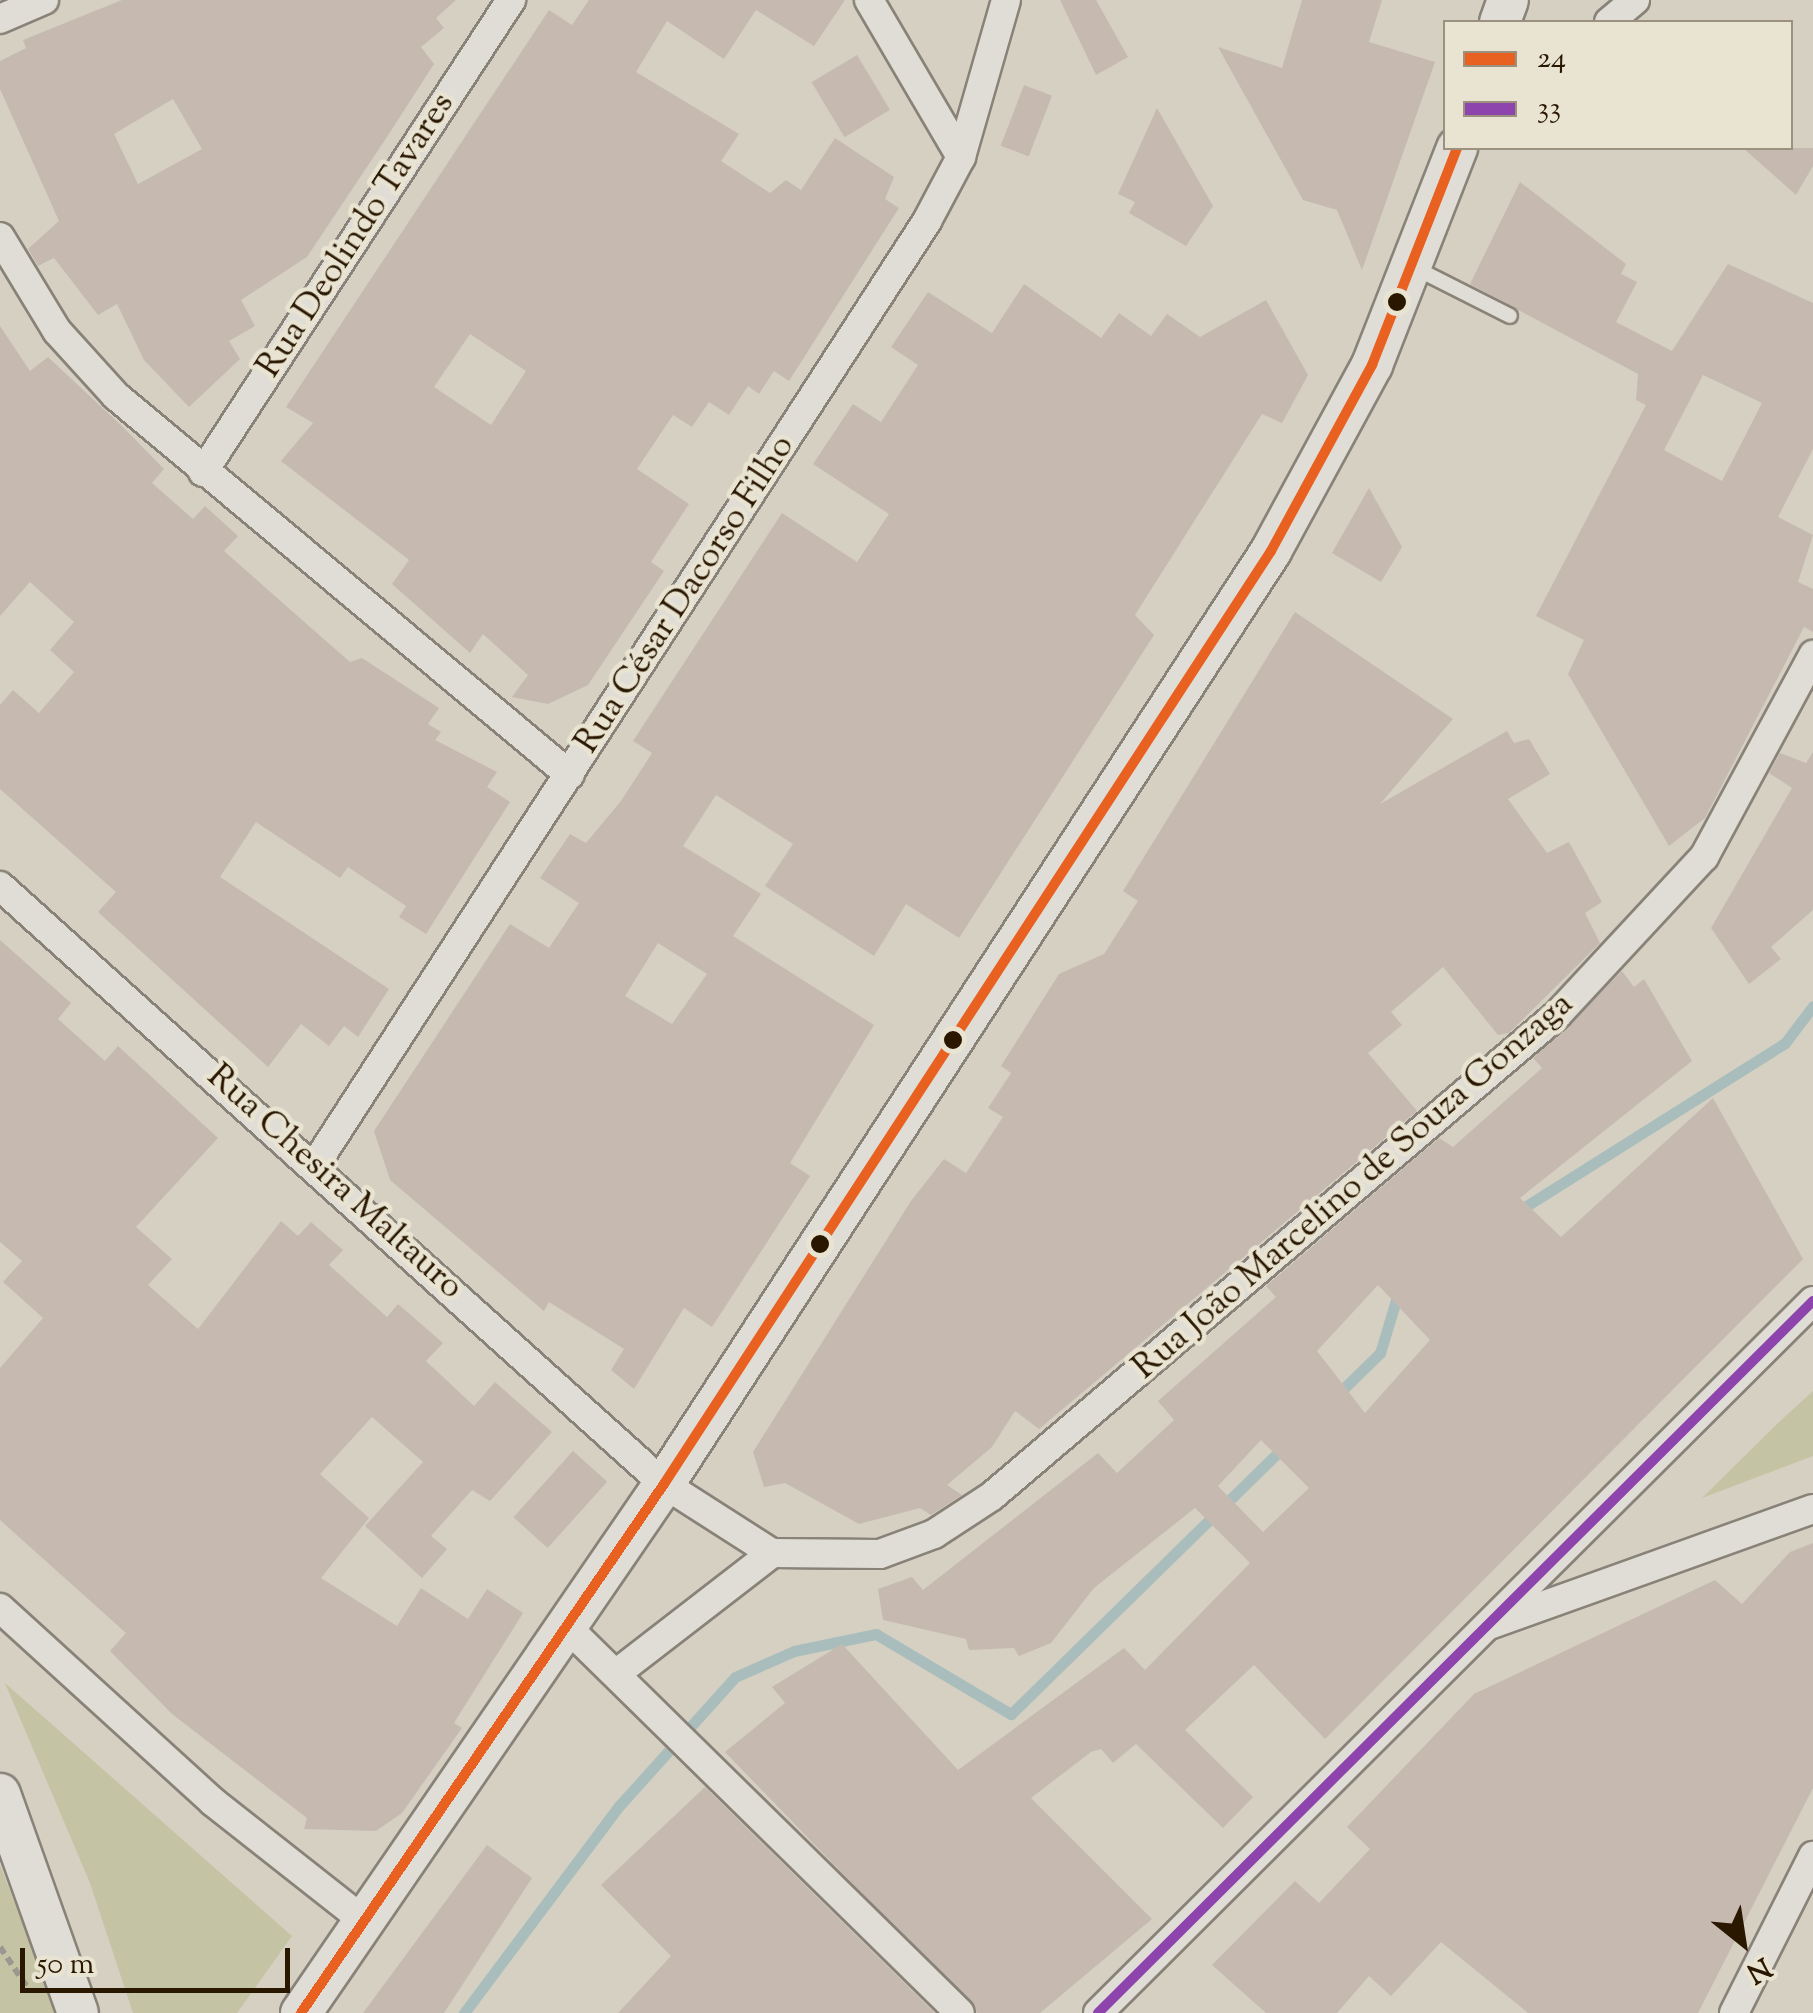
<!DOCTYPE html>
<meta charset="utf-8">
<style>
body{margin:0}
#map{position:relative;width:1813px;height:2013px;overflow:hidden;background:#d5d0c2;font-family:"Sorts Mill Goudy",serif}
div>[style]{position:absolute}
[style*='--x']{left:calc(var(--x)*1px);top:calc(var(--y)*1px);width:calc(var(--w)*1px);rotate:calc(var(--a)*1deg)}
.green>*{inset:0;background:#c4c4a4}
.stream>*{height:11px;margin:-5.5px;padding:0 5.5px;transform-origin:5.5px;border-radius:5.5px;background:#a9bebc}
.building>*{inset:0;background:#c6bab0;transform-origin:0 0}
.path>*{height:6px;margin-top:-3px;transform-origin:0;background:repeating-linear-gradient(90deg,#9c9891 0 8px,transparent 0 13px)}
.roads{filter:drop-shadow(2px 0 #888278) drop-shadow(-2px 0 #888278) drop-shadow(0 2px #888278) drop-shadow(0 -2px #888278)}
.lane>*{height:14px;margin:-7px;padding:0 7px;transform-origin:7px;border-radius:7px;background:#e0ddd6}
.street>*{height:28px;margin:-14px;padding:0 14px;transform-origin:14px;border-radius:14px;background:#e0ddd6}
.secondary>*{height:40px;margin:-20px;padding:0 20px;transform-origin:20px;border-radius:20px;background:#e0ddd6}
.bus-1>*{height:10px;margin:-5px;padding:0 5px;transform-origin:5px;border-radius:5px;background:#e86120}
.bus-2>*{height:10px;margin:-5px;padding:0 5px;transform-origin:5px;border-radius:5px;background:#8e44ad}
.dots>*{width:28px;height:28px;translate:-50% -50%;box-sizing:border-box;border:5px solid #e9e3d2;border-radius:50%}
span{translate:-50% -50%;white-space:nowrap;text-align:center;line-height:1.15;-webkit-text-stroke:9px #e9e3d2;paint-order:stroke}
.street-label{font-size:35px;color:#291700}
.legend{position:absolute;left:1443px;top:20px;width:350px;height:130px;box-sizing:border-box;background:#e9e3d2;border:2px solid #9c917e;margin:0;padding:12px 18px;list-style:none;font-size:30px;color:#291700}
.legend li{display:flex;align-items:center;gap:20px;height:50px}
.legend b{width:50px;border:2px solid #9c917e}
.north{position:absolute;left:1693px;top:1893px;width:100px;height:100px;-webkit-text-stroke:8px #e9e3d2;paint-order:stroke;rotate:150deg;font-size:28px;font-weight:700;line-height:40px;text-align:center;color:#291700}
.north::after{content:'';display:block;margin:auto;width:35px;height:45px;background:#291700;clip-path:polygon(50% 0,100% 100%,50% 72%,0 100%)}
.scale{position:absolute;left:20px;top:1948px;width:270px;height:45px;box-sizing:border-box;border:5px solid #291700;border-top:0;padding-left:12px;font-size:30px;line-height:35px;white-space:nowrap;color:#291700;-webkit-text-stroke:8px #e9e3d2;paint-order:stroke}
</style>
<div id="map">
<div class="green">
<i style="clip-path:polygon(1813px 1391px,1813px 1456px,1702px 1498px,1778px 1423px)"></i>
<i style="clip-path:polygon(5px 1683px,292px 1936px,237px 2013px,133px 2013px,90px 1883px)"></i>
<i style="clip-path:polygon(0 1865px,57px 2013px,0 2013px)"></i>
</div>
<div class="stream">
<i style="--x:1515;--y:1213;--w:319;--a:-32.2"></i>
<i style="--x:1785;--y:1043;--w:46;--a:-52.9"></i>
<i style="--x:1335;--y:1397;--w:63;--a:-44.4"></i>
<i style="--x:1380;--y:1353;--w:66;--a:-73.2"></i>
<i style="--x:464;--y:2013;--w:259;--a:-53.2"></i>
<i style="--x:619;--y:1806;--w:173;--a:-48"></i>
<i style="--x:735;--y:1677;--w:64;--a:-23.8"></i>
<i style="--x:794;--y:1651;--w:84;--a:-11.7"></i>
<i style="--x:876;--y:1634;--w:157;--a:30.7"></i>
<i style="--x:1011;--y:1714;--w:385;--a:-44.4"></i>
</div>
<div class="building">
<i style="clip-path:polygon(evenodd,122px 0,456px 0,436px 18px,444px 28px,421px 47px,434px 64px,383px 143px,307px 257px,241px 300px,255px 326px,229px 341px,240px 359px,189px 407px,144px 360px,117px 304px,98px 315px,54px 258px,38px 266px,28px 249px,59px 221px,0 89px,0 61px,26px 48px,23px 40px,122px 0,173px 99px,202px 149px,138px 184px,114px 134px,173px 99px)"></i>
<i style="clip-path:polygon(evenodd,589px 0,845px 0,814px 46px,756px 10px,724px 59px,667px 21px,636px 72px,739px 134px,721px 161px,770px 193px,786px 180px,801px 190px,835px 138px,894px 177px,885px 199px,899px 208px,789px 381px,774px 371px,759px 394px,748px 386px,729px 415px,709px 402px,692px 427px,673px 415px,637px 469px,689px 504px,651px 562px,664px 571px,588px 685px,548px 704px,512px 697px,528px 675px,483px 634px,470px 653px,392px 584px,409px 560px,281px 461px,313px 423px,286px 407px,549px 10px,572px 25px,589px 0,470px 334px,526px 371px,491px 425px,434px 387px,470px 334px)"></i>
<i style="clip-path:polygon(1060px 0,1096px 0,1128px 57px,1096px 75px)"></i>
<i style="clip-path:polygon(1302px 0,1382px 0,1369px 42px,1435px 62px,1362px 270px,1337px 210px,1303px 200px,1218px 47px,1282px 68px)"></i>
<i style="left:857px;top:55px;width:64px;height:53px;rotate:59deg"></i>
<i style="left:1024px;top:85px;width:30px;height:65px;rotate:21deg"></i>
<i style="clip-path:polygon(1157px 108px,1213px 206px,1186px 246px,1129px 213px,1135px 202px,1118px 194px)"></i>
<i style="clip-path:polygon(1743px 148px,1813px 148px,1813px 166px,1796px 195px)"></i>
<i style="clip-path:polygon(evenodd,1520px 182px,1626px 264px,1621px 274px,1637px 282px,1616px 322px,1672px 351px,1728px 264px,1813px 303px,1813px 449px,1778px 517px,1813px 535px,1798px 582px,1813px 589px,1813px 632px,1804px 627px,1705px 818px,1669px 846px,1568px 674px,1584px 640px,1536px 616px,1646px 405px,1636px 400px,1638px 374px,1470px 284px,1520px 182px,1703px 375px,1762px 403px,1722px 481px,1664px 450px,1703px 375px)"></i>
<i style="clip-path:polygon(evenodd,1024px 284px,1101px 338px,1119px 313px,1151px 336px,1167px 314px,1200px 337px,1266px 300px,1308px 375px,1282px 423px,1262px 414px,1135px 615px,1154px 635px,959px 938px,906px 904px,874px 956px,765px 886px,793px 844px,716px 795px,683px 846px,761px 894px,733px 936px,874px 1025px,790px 1163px,810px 1176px,712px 1327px,684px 1308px,634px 1389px,611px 1370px,624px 1349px,549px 1302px,544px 1311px,390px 1180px,374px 1131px,510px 924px,549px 948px,579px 903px,540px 878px,570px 834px,586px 843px,621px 801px,652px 753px,633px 741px,782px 513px,857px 562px,889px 514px,813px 464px,853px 404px,881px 422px,918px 365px,891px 347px,928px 292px,992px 333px,1024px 284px,658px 943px,707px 974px,672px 1024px,625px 996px,658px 943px)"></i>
<i style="clip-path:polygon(0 326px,30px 371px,48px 357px,126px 430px,164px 469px,152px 483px,193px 519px,205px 506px,238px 536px,224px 551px,301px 619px,350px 662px,362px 658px,439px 708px,428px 724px,441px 732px,435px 740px,497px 772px,487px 787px,510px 802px,426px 934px,399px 917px,406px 906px,348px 867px,340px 878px,256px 822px,220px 877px,389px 989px,358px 1037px,344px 1026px,329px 1046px,301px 1024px,268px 1067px,98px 912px,116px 892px,0 789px,0 705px,13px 690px,39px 713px,74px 672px,50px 650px,74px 622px,30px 582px,0 616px)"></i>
<i style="clip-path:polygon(1369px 488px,1402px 547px,1381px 582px,1332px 553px)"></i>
<i style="clip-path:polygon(1295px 612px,1453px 719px,1380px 804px,1507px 731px,1514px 743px,1529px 739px,1550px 774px,1508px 799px,1547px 853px,1569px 842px,1602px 902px,1585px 913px,1600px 943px,1509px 1033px,1498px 1035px,1443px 967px,1391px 1012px,1402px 1025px,1368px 1053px,1417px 1111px,1039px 1429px,1015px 1411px,992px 1447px,947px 1485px,962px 1495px,931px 1515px,920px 1508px,859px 1524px,785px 1483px,764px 1487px,753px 1452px,911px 1201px,944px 1159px,966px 1173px,1003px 1117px,988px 1108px,1011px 1073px,1001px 1066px,1059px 974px,1104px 954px,1138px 901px,1123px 891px)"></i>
<i style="clip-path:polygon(1813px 752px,1813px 910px,1771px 947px,1781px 959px,1749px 984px,1711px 928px,1792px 788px,1769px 773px,1780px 753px,1806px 763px)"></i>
<i style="clip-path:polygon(0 940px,71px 1003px,58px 1019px,105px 1061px,118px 1046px,218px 1138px,136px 1227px,172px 1259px,148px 1285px,198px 1329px,281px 1221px,298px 1236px,311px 1222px,343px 1250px,329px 1265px,387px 1317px,398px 1304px,443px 1343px,426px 1361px,474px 1406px,495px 1382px,552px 1432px,490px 1501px,472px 1490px,431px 1536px,447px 1549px,422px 1578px,365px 1526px,423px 1462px,372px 1417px,320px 1474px,369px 1518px,321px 1578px,397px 1626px,421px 1588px,468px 1619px,487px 1589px,523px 1613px,454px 1723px,462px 1728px,402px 1813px,376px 1831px,304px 1829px,307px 1818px,172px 1714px,110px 1651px,126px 1633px,0 1520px,0 1368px,43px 1318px,3px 1282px,22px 1261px,0 1242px)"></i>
<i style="clip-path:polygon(evenodd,1622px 971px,1634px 987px,1644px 979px,1692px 1061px,1520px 1198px,1561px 1237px,1713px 1098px,1803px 1259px,1325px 1739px,1254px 1665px,1185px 1730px,1253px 1797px,1223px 1828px,1136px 1744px,1113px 1763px,1101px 1749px,1091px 1752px,1031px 1798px,1152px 1919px,1040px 2013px,977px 2013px,725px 1752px,785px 1703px,772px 1687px,842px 1644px,958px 1770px,1124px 1648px,1145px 1670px,1250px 1563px,1195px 1508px,1094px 1588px,1051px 1643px,1019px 1656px,1014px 1648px,969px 1650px,966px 1639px,883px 1620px,878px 1589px,912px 1577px,923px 1590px,1098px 1453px,1117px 1473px,1174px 1420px,1158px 1401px,1276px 1297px,1266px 1286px,1439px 1138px,1453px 1147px,1542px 1068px,1533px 1058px,1622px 971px,1378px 1285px,1430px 1340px,1365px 1413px,1317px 1351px,1378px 1285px,1622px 971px,1261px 1440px,1309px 1488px,1263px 1532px,1218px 1486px,1261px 1440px)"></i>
<i style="left:573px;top:1451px;width:46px;height:89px;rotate:42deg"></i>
<i style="clip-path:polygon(1813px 1543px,1813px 1788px,1698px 2013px,1528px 2013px,1441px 1942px,1391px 1996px,1369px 1976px,1337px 2013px,1266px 2013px,1212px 1965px,1295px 1881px,1319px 1903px,1370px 1849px,1347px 1827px,1474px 1694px,1715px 1580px,1742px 1604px,1790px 1552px)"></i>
<i style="clip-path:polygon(705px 1787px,935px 2013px,618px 2013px,671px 1956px,601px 1885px)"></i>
<i style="clip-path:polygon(487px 1845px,532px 1878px,444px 2013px,363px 2013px)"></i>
</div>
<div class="path">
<i style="--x:0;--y:1947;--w:48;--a:56"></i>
</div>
<div class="roads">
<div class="lane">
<i style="--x:1417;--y:269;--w:104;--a:26.8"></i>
</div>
<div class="street">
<i style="--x:869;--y:0;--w:182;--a:59.6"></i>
<i style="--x:0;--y:19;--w:48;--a:-23.4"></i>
<i style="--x:1609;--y:22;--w:34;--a:-40"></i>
<i style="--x:0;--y:237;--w:110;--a:58.8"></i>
<i style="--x:57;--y:331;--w:88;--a:47.8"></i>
<i style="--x:116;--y:396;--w:591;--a:39.86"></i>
<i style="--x:203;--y:472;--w:564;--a:-56.87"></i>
<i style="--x:0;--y:886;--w:894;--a:42.01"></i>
<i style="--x:664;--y:1484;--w:128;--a:32.6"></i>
<i style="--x:772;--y:1553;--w:108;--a:0.5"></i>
<i style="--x:880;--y:1554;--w:58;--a:-20.3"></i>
<i style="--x:934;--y:1534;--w:69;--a:-33.2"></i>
<i style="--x:992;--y:1496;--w:742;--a:-40.41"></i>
<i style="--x:1557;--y:1015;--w:216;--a:-47.1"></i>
<i style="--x:1704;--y:857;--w:230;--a:-61.6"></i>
<i style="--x:315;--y:1165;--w:1125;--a:-57.04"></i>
<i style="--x:927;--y:221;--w:72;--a:-62"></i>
<i style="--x:961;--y:157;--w:163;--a:-74"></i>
<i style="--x:0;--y:1608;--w:288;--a:42.3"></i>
<i style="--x:213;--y:1802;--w:197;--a:38.2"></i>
<i style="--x:1489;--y:1625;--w:344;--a:-19.7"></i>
<i style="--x:568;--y:1628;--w:549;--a:44.48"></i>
<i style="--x:617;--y:1673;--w:196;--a:-37.7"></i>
<i style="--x:1098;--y:2013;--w:1009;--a:-44.88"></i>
<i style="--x:1734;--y:2013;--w:176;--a:-63.3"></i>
</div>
<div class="secondary">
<i style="--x:1500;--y:22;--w:23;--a:-70"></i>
<i style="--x:0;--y:1794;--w:232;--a:70.4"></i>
<i style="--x:301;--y:2013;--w:642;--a:-55.54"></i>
<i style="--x:664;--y:1484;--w:1113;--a:-56.95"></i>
<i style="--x:1271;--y:551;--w:212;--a:-61.5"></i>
<i style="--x:1372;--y:365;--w:233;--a:-68.6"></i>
</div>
</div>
<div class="bus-1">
<i style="--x:301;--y:2013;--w:642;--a:-55.54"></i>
<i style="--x:664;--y:1484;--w:1113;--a:-56.95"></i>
<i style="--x:1271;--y:551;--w:212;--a:-61.5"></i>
<i style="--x:1372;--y:365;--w:233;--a:-68.6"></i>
</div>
<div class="bus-2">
<i style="--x:1098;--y:2013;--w:1009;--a:-44.88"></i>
</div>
<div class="dots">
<i style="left:1397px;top:302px;background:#291700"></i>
<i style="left:953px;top:1040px;background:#291700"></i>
<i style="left:820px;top:1244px;background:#291700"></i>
</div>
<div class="street-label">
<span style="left:357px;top:236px;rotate:-57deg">Rua Deolindo Tavares</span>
<span style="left:686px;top:595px;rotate:-57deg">Rua César Dacorso Filho</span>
<span style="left:334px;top:1183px;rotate:42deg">Rua Chesira Maltauro</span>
<span style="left:1354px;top:1187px;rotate:-41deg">Rua João Marcelino de Souza Gonzaga</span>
</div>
<ul class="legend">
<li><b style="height:12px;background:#e86120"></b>24</li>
<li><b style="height:12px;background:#8e44ad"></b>33</li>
</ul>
<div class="north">N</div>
<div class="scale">50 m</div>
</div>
